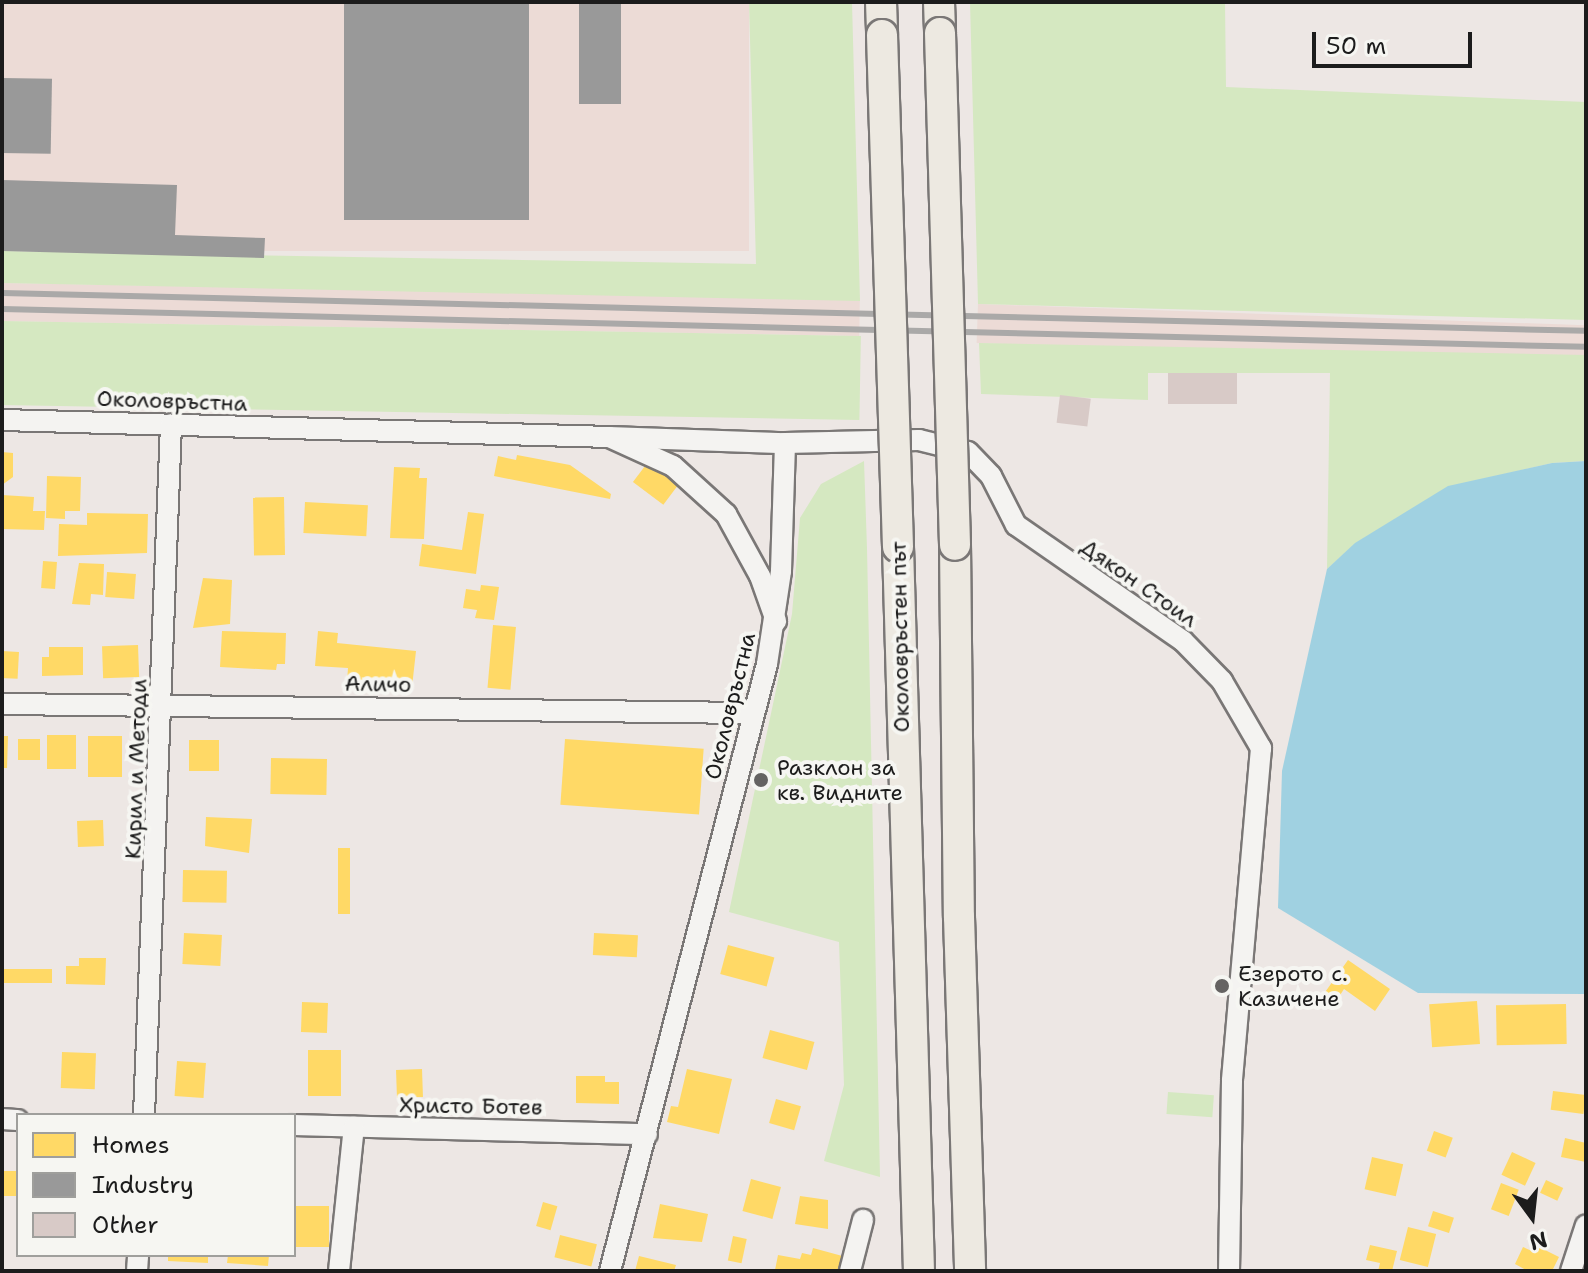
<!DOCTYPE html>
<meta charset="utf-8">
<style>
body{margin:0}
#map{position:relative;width:1588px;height:1273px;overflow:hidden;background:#ede7e4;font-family:"Shantell Sans",sans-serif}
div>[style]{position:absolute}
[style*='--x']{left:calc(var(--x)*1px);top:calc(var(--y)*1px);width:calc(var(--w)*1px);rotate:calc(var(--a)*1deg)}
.built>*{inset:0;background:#ecdbd6;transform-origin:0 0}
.green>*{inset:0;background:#d5e8c1;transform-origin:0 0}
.water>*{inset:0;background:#a0d1e1}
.homes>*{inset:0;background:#ffd966;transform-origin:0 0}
.industry>*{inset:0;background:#999;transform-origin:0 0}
.building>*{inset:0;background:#d8cac7;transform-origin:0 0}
.roads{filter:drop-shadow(2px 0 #7a7776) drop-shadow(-2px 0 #7a7776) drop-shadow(0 2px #7a7776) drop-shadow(0 -2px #7a7776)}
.minor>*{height:20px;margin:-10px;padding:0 10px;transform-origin:10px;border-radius:10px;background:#f4f3f1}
.highway>*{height:30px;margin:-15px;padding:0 15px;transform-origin:15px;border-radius:15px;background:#ede9e1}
.rail>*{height:6px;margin:-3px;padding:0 3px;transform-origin:3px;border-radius:3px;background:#aaa9a8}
.bridges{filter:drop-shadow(2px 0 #7a7776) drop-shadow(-2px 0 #7a7776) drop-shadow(0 2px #7a7776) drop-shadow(0 -2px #7a7776)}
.highway-bridge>*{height:30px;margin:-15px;padding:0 15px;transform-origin:15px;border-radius:15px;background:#ede9e1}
.dots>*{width:22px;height:22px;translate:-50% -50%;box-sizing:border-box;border:4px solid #f6f6f2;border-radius:50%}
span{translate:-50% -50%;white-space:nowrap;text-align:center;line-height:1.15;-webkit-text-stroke:8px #f6f6f2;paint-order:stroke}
.street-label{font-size:22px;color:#1c1c1c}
.poi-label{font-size:22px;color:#1c1c1c}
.left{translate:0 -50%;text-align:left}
.frame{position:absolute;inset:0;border:4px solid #1c1c1c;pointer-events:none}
.legend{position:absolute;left:16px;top:1113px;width:280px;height:144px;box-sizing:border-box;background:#f6f6f2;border:2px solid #9f9f9c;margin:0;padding:10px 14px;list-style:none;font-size:24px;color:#1c1c1c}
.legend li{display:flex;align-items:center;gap:16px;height:40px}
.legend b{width:40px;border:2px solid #9f9f9c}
.north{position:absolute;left:1492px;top:1177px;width:80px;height:80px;-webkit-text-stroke:6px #f6f6f2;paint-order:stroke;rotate:165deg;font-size:22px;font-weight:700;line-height:32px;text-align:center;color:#1c1c1c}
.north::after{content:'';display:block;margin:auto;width:28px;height:36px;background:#1c1c1c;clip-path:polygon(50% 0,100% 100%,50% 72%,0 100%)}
.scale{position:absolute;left:1312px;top:32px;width:160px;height:36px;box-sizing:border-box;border:4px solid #1c1c1c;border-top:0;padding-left:10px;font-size:24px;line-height:28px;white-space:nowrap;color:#1c1c1c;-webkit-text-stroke:6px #f6f6f2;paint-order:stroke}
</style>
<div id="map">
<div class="built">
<i style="left:2px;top:2px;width:747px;height:249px"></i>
<i style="left:2px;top:283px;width:858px;height:38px;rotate:1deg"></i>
<i style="left:978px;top:304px;width:608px;height:39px;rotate:2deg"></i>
</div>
<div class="green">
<i style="clip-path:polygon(749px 2px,852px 2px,860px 301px,2px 283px,2px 251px,756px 264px)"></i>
<i style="clip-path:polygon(970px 2px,1225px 2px,1226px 87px,1586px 102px,1586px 320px,978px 304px)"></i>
<i style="left:2px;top:321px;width:859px;height:84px;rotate:1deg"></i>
<i style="clip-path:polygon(979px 343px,1586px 355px,1586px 461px,1552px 463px,1448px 487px,1356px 543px,1327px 569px,1330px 373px,1148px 373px,1148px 400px,981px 394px)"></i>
<i style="clip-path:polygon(864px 461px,867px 548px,880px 1177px,824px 1161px,844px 1085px,839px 942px,729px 912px,792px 614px,800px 518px,821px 484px)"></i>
<i style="left:1168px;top:1092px;width:46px;height:22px;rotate:4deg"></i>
</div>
<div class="water">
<i style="clip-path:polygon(1586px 461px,1586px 994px,1418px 993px,1278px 908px,1282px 771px,1327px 569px,1355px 543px,1448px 486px,1552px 463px)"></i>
</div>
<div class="homes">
<i style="clip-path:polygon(2px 452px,13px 453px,13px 477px,2px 485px)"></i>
<i style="clip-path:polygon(517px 455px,570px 465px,611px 494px,610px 499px,494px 476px,498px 456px,516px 460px)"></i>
<i style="left:648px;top:462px;width:38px;height:25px;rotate:37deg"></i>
<i style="clip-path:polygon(394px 467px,420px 468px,419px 478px,427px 478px,424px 539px,390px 538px)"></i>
<i style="clip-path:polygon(47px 476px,81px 477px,80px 511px,65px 511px,65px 519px,46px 518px)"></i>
<i style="clip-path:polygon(2px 495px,34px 497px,33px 511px,45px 511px,44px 530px,2px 529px)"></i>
<i style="left:284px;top:497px;width:58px;height:31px;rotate:89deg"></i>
<i style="left:305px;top:502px;width:63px;height:31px;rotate:3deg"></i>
<i style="clip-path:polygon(468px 512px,484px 514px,476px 574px,419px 566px,422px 544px,462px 550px)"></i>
<i style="clip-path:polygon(87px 513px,148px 514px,147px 553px,58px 556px,59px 524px,87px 525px)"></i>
<i style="left:43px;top:561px;width:14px;height:27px;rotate:4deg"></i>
<i style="clip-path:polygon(79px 563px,104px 564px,103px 595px,91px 594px,90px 605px,72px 604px)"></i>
<i style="left:107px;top:572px;width:29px;height:25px;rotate:4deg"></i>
<i style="clip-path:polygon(203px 578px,232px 580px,230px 624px,193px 628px)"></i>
<i style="clip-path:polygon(481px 585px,499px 587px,494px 620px,475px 618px,477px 610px,463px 608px,466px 589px,480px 591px)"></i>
<i style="left:493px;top:625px;width:23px;height:63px;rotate:5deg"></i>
<i style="clip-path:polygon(222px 631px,286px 633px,285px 664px,277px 664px,276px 670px,220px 667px)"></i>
<i style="clip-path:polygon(318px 631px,338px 633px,337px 643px,416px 651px,412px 687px,347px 682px,348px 668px,315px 666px)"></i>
<i style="left:138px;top:645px;width:32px;height:36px;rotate:88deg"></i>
<i style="clip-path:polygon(49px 647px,83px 647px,83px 675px,42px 676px,42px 657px,49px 657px)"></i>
<i style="left:2px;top:651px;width:17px;height:27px;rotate:3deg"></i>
<i style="left:47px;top:735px;width:29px;height:34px"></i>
<i style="clip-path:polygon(2px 736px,8px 736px,7px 768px,2px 768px)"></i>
<i style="left:122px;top:736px;width:41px;height:34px;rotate:90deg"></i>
<i style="left:18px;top:739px;width:22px;height:21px"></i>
<i style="left:565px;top:739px;width:139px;height:66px;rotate:4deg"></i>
<i style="left:189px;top:740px;width:30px;height:31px"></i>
<i style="left:271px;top:758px;width:56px;height:36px;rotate:1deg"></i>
<i style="clip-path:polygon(206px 817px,252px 819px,249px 853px,205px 846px)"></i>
<i style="left:103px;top:820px;width:26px;height:26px;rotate:88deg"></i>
<i style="left:338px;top:848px;width:12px;height:66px"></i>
<i style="left:183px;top:870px;width:44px;height:32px;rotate:1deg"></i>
<i style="left:184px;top:933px;width:38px;height:31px;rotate:3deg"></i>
<i style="left:594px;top:933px;width:44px;height:22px;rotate:3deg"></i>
<i style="left:728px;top:945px;width:48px;height:30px;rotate:15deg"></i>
<i style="clip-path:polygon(79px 958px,106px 958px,105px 985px,66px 984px,66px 966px,79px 966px)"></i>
<i style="clip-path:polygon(1348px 960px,1390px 989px,1375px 1011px,1344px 989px,1335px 1003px,1323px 995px)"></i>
<i style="left:2px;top:969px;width:50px;height:14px"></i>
<i style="left:1477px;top:1001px;width:43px;height:48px;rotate:86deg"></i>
<i style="left:302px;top:1002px;width:26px;height:30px;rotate:2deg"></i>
<i style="left:1566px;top:1004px;width:40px;height:70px;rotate:89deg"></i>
<i style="left:770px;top:1030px;width:46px;height:29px;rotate:15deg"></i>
<i style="left:308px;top:1050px;width:33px;height:46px"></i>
<i style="left:62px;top:1052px;width:34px;height:36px;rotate:2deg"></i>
<i style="left:177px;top:1061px;width:29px;height:35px;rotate:4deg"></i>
<i style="left:422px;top:1069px;width:28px;height:26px;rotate:88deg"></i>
<i style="clip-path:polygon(687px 1069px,732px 1079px,719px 1134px,667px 1122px,671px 1106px,678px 1107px)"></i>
<i style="clip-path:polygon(576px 1076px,605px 1076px,605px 1082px,619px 1082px,619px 1104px,576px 1103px)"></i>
<i style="left:1553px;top:1091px;width:33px;height:19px;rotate:7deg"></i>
<i style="left:776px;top:1099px;width:26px;height:25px;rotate:16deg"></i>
<i style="left:1434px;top:1131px;width:20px;height:21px;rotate:20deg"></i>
<i style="clip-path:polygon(1565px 1138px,1586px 1143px,1586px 1162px,1561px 1157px)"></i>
<i style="left:1512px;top:1152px;width:26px;height:25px;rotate:25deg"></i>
<i style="left:1372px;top:1157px;width:32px;height:33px;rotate:13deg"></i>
<i style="left:2px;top:1171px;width:16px;height:25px"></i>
<i style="left:751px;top:1179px;width:31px;height:33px;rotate:15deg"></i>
<i style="left:1546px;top:1180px;width:19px;height:14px;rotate:25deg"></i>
<i style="left:1501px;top:1183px;width:19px;height:28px;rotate:21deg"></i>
<i style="clip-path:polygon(800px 1196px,828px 1200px,828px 1229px,795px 1224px)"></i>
<i style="left:543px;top:1202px;width:15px;height:25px;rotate:16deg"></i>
<i style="clip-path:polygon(660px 1204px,708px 1214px,702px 1242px,653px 1238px)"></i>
<i style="left:294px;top:1206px;width:35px;height:41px"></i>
<i style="left:1433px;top:1211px;width:22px;height:16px;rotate:18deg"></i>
<i style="left:1408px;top:1227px;width:29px;height:34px;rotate:14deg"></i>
<i style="left:560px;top:1235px;width:38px;height:23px;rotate:14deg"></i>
<i style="left:733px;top:1236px;width:14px;height:25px;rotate:12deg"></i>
<i style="clip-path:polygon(1370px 1245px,1397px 1251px,1392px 1271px,1378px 1271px,1380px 1263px,1366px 1260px)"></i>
<i style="clip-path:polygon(1537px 1246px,1559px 1257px,1552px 1271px,1528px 1271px,1515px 1264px,1523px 1247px,1534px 1252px)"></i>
<i style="clip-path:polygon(813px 1248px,846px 1257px,842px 1271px,775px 1270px,778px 1255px,800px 1259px,802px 1253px,811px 1255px)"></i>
<i style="clip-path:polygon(168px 1255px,208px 1255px,208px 1263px,168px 1261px)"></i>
<i style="clip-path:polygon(228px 1255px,269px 1255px,268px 1266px,227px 1263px)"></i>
<i style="clip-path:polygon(639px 1256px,676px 1265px,674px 1271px,635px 1271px)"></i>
</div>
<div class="industry">
<i style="left:344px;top:2px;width:185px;height:218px"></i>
<i style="left:579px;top:2px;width:42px;height:102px"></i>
<i style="left:2px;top:78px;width:50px;height:75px;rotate:1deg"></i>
<i style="clip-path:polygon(2px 180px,177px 185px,175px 235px,265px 238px,264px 258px,2px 251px)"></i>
</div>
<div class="building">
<i style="left:1168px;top:373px;width:69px;height:31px"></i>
<i style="left:1060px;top:395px;width:31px;height:28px;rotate:7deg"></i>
</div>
<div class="roads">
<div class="minor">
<i style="--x:2;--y:420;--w:607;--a:1.6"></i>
<i style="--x:609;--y:437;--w:70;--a:24.4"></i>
<i style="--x:673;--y:466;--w:72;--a:42.2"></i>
<i style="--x:726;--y:514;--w:71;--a:61.3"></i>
<i style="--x:760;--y:576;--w:48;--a:70.4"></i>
<i style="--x:609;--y:437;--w:176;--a:2"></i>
<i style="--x:785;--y:443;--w:134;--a:-1.3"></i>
<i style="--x:919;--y:440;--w:50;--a:13.8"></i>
<i style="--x:968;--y:452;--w:33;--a:46"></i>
<i style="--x:991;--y:476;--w:55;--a:63"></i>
<i style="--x:1016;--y:525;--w:203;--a:34.8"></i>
<i style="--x:1183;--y:641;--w:56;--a:45.7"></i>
<i style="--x:1222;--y:681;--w:78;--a:59.8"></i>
<i style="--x:1261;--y:748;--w:334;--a:95"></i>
<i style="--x:1232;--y:1081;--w:190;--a:90.9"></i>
<i style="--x:2;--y:704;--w:751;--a:0.69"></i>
<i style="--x:144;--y:1115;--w:691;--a:-87.76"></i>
<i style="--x:2;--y:1119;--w:16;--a:4"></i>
<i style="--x:294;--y:1125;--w:353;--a:1.5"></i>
<i style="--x:137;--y:1271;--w:16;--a:-86"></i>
<i style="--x:339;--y:1271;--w:145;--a:-84.1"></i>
<i style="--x:610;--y:1271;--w:627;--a:-75.5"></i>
<i style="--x:767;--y:664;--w:94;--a:-81.4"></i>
<i style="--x:781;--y:571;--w:128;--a:-88.2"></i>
<i style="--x:850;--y:1271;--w:53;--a:-75.7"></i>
<i style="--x:1571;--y:1271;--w:48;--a:-71.9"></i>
</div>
<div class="highway">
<i style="--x:881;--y:2;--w:33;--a:88"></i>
<i style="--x:939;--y:2;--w:31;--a:88"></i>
<i style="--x:955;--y:545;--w:372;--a:89.4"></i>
<i style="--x:959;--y:917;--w:354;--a:88.2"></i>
<i style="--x:898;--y:547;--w:724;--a:88.34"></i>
</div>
</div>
<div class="rail">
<i style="--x:2;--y:293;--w:1584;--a:1.37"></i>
<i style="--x:2;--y:309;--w:1584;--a:1.37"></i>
</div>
<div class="bridges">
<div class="highway-bridge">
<i style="--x:940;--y:33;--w:512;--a:88.32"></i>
<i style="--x:882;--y:35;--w:512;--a:88.21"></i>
</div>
</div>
<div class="dots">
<i style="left:761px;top:780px;background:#656362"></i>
<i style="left:1222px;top:986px;background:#656362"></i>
</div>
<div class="street-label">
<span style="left:172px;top:401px;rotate:2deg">Околовръстна</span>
<span style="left:1139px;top:583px;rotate:35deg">Дякон Стоил</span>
<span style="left:900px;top:637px;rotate:-91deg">Околовръстен път</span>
<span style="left:378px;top:684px;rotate:1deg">Аличо</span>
<span style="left:730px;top:706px;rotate:-76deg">Околовръстна</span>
<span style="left:136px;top:769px;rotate:-88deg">Кирил и Методи</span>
<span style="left:471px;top:1106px;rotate:1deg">Христо Ботев</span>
</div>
<div class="poi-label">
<span class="left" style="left:777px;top:780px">Разклон за<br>кв. Видните</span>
<span class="left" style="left:1238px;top:986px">Езерото с.<br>Казичене</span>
</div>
<div class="frame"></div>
<ul class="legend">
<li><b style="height:22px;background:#ffd966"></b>Homes</li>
<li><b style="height:22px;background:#999"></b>Industry</li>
<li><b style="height:22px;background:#d8cac7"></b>Other</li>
</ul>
<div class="north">N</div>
<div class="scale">50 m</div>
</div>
